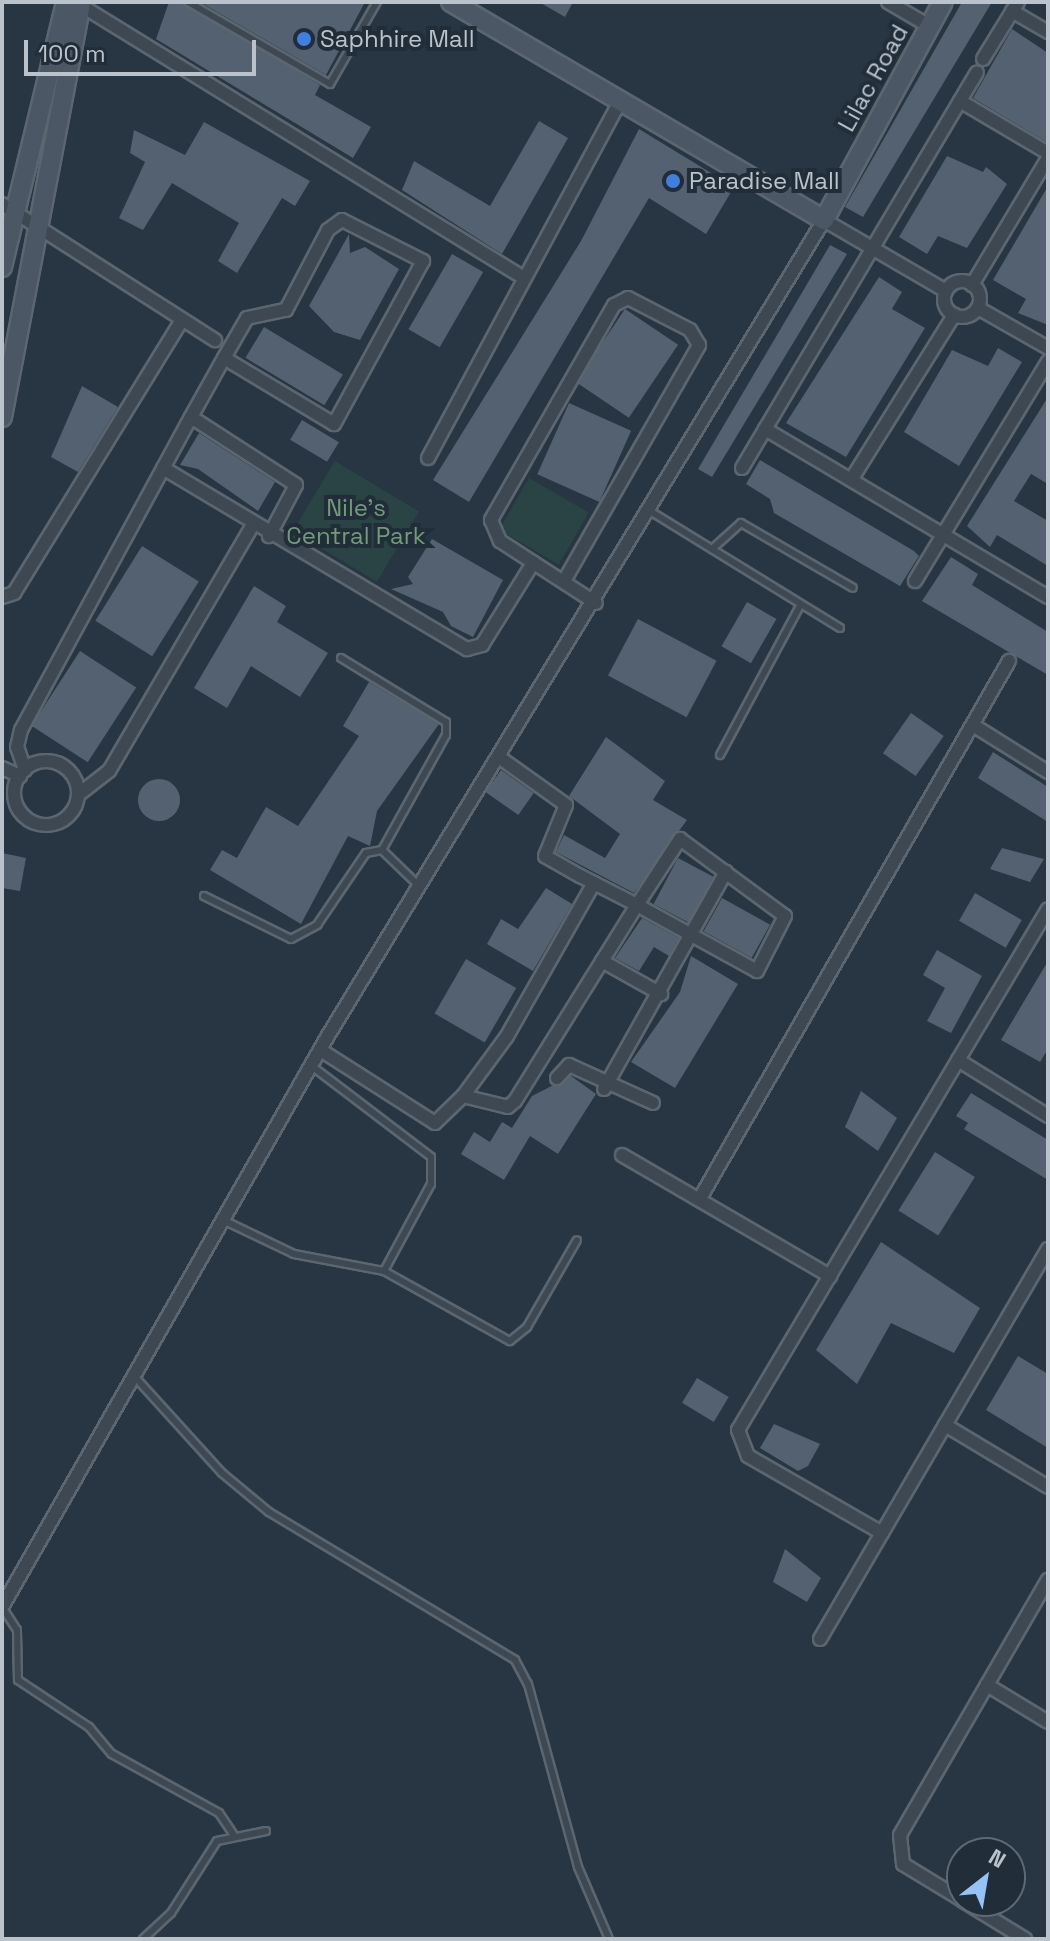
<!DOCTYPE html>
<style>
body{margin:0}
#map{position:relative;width:1050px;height:1941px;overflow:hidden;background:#283643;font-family:"Space Grotesk",sans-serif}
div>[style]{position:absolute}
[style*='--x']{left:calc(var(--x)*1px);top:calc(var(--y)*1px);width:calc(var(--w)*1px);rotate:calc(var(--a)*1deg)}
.green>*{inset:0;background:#2a4344;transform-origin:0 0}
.building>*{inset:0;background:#546170;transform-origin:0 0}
.round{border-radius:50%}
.roads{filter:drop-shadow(2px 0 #5b6670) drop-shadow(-2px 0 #5b6670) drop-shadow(0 2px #5b6670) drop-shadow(0 -2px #5b6670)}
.lane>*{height:6px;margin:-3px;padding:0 3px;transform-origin:3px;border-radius:3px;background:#3d4853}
.street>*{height:12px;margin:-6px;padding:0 6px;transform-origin:6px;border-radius:6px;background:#3d4853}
.street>.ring{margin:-6px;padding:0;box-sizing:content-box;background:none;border:12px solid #3d4853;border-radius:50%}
.secondary>*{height:18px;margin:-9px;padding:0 9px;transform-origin:9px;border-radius:9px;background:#4b5765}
.dots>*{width:22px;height:22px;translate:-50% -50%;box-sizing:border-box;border:4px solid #212d38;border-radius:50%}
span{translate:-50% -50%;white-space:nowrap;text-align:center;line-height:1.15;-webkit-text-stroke:8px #212d38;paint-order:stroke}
.poi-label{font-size:24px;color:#bac3cc}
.left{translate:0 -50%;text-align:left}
.street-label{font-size:24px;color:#bac3cc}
.park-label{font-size:24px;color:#729c78}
.frame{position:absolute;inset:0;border:4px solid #bac3cc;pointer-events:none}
.north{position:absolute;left:946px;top:1837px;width:80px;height:80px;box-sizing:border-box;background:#212d38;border:2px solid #5e6973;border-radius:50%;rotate:31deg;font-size:22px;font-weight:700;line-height:32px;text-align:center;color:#bac3cc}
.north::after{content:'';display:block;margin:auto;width:28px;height:36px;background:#96c3f5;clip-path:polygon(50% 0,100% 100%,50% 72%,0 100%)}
.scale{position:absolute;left:24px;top:40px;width:232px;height:36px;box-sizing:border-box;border:4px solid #bac3cc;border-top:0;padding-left:10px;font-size:24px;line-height:28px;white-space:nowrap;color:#bac3cc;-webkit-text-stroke:6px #212d38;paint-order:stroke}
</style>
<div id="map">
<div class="green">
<i style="left:335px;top:461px;width:98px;height:82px;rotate:31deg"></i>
<i style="left:529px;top:478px;width:69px;height:60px;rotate:30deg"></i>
</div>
<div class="building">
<i style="clip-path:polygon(169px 2px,182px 2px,320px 85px,315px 95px,371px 127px,353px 158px,156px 39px)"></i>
<i style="clip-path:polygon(200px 2px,365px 2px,326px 75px)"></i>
<i style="clip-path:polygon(539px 2px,573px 2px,565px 17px)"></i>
<i style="clip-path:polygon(962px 2px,992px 2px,863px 217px,845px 207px)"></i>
<i style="clip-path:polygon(1012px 29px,1048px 53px,1048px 143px,973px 98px)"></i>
<i style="clip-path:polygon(539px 121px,568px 138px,502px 254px,402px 190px,414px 161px,490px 206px)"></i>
<i style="clip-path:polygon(204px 122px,310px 181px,295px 206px,282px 198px,237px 273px,218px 261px,239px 223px,172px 183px,143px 230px,119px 218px,145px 162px,130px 153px,134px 130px,185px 155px)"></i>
<i style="clip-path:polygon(639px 129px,734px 187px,706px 234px,649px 198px,469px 502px,433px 480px,581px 241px)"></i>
<i style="clip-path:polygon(947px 156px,983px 172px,986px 167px,1007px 184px,967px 248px,938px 236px,927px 254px,899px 237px)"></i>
<i style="clip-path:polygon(1048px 186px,1048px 325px,1018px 313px,1026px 299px,993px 280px)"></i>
<i style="clip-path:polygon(349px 234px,350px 253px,365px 247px,399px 269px,360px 340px,334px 332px,309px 306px)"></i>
<i style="clip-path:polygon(830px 245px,847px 254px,712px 477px,698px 469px)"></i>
<i style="left:452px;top:254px;width:36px;height:87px;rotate:30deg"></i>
<i style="clip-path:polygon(879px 277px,902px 292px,892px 309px,925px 328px,846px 457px,786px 423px)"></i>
<i style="left:625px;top:309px;width:64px;height:88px;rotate:34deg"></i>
<i style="left:264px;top:327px;width:92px;height:36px;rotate:31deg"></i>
<i style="clip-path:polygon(998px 348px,1022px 362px,959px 466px,904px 432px,952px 350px,988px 366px)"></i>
<i style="clip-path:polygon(82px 386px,118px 407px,78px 472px,51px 457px)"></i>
<i style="clip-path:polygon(1048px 397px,1048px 484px,1031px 474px,1014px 501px,1048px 521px,1048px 566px,997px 535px,990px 547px,967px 526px)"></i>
<i style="left:569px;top:403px;width:68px;height:78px;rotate:24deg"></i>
<i style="left:302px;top:420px;width:43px;height:23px;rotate:31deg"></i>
<i style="clip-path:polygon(199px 433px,275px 482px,258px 511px,198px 469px,180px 465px)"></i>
<i style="clip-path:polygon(760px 460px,914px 551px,919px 556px,900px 586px,774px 513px,770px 499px,746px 484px)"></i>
<i style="clip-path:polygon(432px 539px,503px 580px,473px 637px,451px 626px,443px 612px,391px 589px,413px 584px,408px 577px)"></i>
<i style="left:142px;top:546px;width:67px;height:88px;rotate:32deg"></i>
<i style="clip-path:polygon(951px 557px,978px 574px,972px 585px,1048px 632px,1048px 675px,922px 601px)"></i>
<i style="clip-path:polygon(254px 586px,286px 606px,277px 622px,328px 653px,300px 697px,251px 666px,227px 708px,194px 688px)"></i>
<i style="left:747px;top:602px;width:34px;height:51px;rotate:30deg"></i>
<i style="left:638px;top:619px;width:89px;height:64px;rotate:28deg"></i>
<i style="left:80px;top:651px;width:67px;height:89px;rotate:33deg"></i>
<i style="clip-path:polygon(369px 682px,439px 724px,377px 811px,370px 846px,348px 836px,301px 924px,210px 870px,222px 850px,237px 858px,266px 807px,298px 826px,359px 736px,343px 726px)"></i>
<i style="left:911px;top:713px;width:40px;height:49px;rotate:35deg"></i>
<i style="clip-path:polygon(606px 737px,665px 781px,653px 800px,687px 820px,634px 893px,556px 852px,564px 835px,605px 858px,620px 834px,569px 796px)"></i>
<i style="clip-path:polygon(993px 752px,1048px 787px,1048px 822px,978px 778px)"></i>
<i style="left:501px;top:770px;width:40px;height:27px;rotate:35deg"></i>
<i class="round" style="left:138px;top:779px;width:42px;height:42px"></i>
<i style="clip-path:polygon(1002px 848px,1044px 859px,1030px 882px,990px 869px)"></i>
<i style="clip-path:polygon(2px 853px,26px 858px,20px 891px,2px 888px)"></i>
<i style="left:678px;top:858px;width:40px;height:52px;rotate:28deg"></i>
<i style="clip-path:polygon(546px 888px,572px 904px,533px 971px,487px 944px,501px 919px,518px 929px)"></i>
<i style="left:975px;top:893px;width:54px;height:32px;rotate:30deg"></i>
<i style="left:722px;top:898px;width:55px;height:38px;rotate:29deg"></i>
<i style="clip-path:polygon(642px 918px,679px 938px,669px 956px,654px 947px,639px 971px,615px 958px)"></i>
<i style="clip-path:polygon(937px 950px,982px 976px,951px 1033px,927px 1021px,945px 988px,923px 975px)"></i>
<i style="clip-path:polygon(691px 956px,738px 984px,675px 1088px,631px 1062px,680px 992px)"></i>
<i style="left:466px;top:959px;width:58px;height:63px;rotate:30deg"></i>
<i style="clip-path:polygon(1048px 961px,1048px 1049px,1040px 1062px,1001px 1040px)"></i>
<i style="clip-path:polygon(571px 1076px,596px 1094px,558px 1154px,530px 1136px,504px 1180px,461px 1154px,474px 1132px,490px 1142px,502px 1122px,512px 1128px,532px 1096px)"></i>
<i style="clip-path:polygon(861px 1091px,897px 1118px,878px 1151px,845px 1127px)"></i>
<i style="clip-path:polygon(971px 1093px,1048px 1140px,1048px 1180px,964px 1129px,968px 1123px,956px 1116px)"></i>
<i style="left:935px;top:1152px;width:47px;height:69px;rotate:32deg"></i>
<i style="clip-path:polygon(881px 1242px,980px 1308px,954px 1353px,891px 1323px,857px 1384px,816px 1350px)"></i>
<i style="clip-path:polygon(1018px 1356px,1048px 1374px,1048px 1448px,986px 1410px)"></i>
<i style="left:697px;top:1378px;width:37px;height:29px;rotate:31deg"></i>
<i style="clip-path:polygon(774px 1424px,820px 1444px,808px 1466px,798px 1471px,760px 1448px)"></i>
<i style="clip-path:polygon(785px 1549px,821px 1578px,807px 1602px,773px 1582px)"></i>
</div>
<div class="roads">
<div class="lane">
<i style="--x:188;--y:2;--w:164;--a:30"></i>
<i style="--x:330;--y:84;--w:95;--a:-60.2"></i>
<i style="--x:650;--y:511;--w:223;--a:31.6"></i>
<i style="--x:712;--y:549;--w:39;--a:-42"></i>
<i style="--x:741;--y:523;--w:129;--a:30.1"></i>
<i style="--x:341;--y:658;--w:123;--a:31.4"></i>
<i style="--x:446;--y:722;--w:13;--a:90"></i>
<i style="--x:446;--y:735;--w:132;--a:119.1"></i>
<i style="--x:382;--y:850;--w:53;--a:44.2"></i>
<i style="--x:720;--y:755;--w:169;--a:-61.8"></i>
<i style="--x:204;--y:896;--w:97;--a:26.3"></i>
<i style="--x:291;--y:939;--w:30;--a:-28"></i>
<i style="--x:317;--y:925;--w:87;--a:-55.8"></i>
<i style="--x:366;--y:853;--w:16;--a:-11"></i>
<i style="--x:313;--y:1067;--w:148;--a:37.3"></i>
<i style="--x:431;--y:1157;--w:27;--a:90"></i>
<i style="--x:431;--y:1184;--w:99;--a:118.4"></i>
<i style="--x:384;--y:1271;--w:144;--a:29.1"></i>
<i style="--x:510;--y:1341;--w:22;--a:-39"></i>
<i style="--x:527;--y:1327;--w:100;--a:-60.1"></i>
<i style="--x:223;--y:1220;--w:79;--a:25.6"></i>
<i style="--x:294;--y:1254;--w:92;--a:10.7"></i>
<i style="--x:134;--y:1376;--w:131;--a:47.8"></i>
<i style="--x:222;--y:1473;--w:61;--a:39.7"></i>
<i style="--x:269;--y:1512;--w:287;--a:31"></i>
<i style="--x:515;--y:1660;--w:27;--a:62"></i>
<i style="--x:528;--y:1684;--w:190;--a:74.7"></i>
<i style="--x:578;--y:1867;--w:78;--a:66.7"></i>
<i style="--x:2;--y:1607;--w:27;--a:57"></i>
<i style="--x:17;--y:1630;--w:50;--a:88.9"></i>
<i style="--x:18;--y:1680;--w:85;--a:33.5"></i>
<i style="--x:89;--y:1727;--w:35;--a:50"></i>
<i style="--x:112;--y:1754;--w:122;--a:28.9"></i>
<i style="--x:219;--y:1813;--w:25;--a:56"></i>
<i style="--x:143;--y:1939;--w:38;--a:-43"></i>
<i style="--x:171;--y:1913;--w:85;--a:-57.4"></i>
<i style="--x:217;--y:1841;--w:50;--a:-11.5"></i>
</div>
<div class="street">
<i style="--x:888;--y:2;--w:48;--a:30.3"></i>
<i style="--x:77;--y:3;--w:525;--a:31.6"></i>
<i style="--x:1012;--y:11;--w:42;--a:30.3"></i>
<i style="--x:983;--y:59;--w:67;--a:-58.4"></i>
<i style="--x:960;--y:101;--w:102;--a:30.6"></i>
<i style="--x:2;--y:204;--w:253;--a:32.6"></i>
<i class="ring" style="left:944px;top:281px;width:24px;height:24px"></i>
<i style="--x:972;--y:285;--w:148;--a:-59.1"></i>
<i style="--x:978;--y:308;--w:81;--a:29.7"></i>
<i style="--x:191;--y:417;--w:125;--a:32.9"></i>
<i style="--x:296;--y:485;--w:58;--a:117.9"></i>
<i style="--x:765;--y:429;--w:329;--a:30.7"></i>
<i style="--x:428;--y:458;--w:407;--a:-61.7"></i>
<i style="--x:163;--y:468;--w:354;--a:30.8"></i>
<i style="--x:467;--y:649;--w:16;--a:-15"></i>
<i style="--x:482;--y:645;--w:97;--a:-58.1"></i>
<i style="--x:742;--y:468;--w:460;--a:-59.3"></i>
<i style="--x:851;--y:480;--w:195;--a:-58"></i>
<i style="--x:564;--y:581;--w:272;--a:-60.2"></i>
<i style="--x:699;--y:345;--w:17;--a:-121"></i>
<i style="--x:690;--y:330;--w:70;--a:-152.7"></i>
<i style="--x:628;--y:298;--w:16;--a:153"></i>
<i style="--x:614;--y:305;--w:248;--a:119.8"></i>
<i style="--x:491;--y:520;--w:23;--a:67"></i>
<i style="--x:500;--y:541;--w:114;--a:32.9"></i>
<i style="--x:915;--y:581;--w:257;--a:-58.8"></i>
<i style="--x:2;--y:597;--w:13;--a:-18"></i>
<i style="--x:14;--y:593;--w:321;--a:-58.4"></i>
<i style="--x:973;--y:725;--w:89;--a:32.1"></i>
<i class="ring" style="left:14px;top:761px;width:52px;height:52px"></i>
<i style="--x:2;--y:768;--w:20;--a:24"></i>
<i style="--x:25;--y:770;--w:24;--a:-109"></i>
<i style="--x:17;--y:747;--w:17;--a:-77"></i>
<i style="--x:21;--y:730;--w:356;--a:-61.5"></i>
<i style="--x:191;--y:417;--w:68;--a:-60.8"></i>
<i style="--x:224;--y:358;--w:46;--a:-60.1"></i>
<i style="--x:247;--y:318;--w:40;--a:-12"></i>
<i style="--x:286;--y:310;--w:90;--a:-62.3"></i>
<i style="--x:328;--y:230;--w:17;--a:-36"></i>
<i style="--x:342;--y:220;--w:91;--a:26.8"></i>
<i style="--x:423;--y:261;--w:186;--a:118.6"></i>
<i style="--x:334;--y:424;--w:128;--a:-149"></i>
<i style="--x:78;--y:795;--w:39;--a:-38"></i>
<i style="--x:109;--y:771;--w:284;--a:-59.7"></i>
<i style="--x:602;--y:961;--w:68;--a:29.2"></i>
<i style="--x:322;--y:1051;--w:134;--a:32.5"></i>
<i style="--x:435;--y:1123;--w:39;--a:-44"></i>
<i style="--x:463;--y:1096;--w:46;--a:13.7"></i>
<i style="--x:508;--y:1107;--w:9;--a:-41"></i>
<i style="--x:515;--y:1101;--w:231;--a:-58.1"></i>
<i style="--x:637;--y:905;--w:79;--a:-56.9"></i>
<i style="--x:680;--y:839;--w:130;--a:36.3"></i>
<i style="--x:785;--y:916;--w:62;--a:117"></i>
<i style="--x:757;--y:971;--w:137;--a:-151.2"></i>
<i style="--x:637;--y:905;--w:64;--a:-153"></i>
<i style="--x:580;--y:876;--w:40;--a:-150.3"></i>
<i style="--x:545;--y:856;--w:55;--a:-67.6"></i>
<i style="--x:566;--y:805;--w:81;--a:-144.5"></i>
<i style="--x:958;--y:1060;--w:106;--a:31.9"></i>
<i style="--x:557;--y:1078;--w:18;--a:-47"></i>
<i style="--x:569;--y:1065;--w:92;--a:24.3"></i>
<i style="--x:604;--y:1089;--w:249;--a:-60.7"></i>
<i style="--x:463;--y:1096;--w:74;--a:-53.7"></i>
<i style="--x:507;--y:1036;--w:176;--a:-60.4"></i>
<i style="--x:622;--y:1155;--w:241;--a:30.2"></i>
<i style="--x:699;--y:1200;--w:622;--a:-60.1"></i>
<i style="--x:945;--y:1425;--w:120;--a:31"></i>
<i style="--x:882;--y:1533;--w:155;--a:-150.1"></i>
<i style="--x:748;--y:1456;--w:28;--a:-111"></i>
<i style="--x:738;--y:1430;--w:606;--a:-59.25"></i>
<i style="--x:2;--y:1607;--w:660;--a:-60.29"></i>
<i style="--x:329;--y:1034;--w:953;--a:-58.7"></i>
<i style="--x:824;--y:220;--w:141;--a:30.2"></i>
<i style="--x:820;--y:1639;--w:452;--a:-59.7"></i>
<i style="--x:987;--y:1685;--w:71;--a:31.2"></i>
<i style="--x:962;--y:1900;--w:69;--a:-148.6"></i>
<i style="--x:903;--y:1864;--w:29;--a:-96"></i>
<i style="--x:900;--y:1835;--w:295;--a:-59.9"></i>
<i style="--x:963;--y:1901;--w:73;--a:31.5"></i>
</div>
<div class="secondary">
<i style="--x:451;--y:2;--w:432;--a:30.3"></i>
<i style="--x:824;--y:220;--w:248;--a:-61.4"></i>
<i style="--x:2;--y:267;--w:273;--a:-76.4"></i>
<i style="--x:2;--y:417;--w:422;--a:-79.2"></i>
</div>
</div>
<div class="dots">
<i style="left:304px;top:39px;background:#3f7fe0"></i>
<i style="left:673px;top:181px;background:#3f7fe0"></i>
</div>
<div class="poi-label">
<span class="left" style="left:320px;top:39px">Saphhire Mall</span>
<span class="left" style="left:689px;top:181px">Paradise Mall</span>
</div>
<div class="street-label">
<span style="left:873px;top:78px;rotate:-61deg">Lilac Road</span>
</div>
<div class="park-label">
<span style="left:356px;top:522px">Nile's<br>Central Park</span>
</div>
<div class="frame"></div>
<div class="north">N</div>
<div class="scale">100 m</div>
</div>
